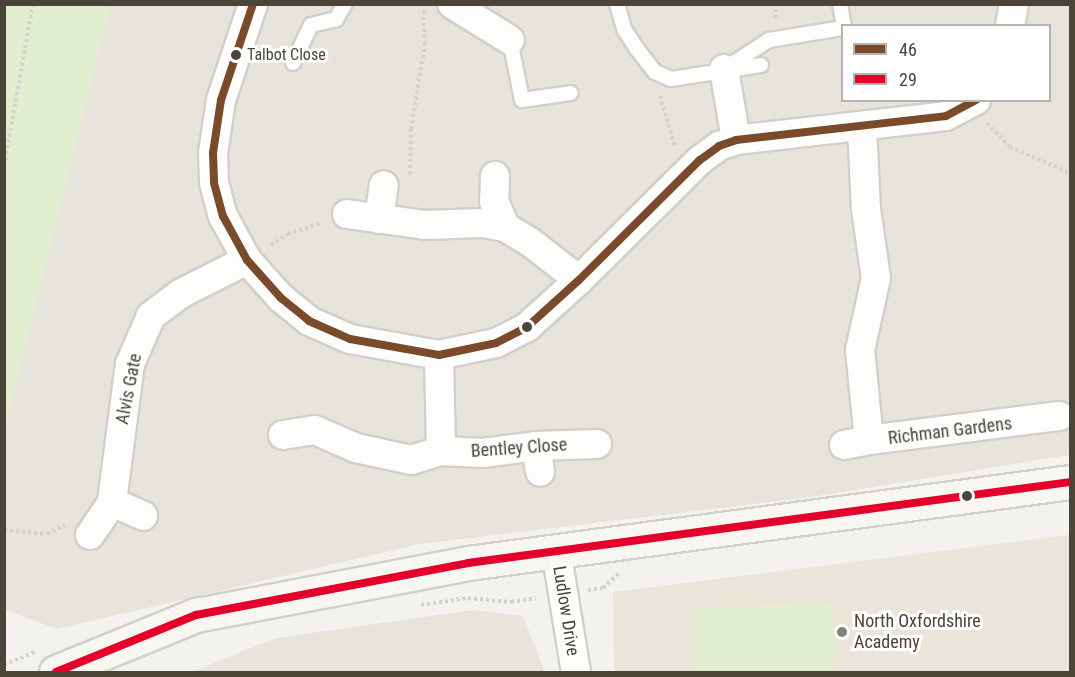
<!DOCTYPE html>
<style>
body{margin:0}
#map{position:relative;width:1075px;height:677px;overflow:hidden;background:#f4f2ee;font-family:"Roboto Condensed",sans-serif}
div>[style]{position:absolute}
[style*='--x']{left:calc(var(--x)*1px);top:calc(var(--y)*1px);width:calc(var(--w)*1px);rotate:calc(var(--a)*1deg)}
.residential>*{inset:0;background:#e7e4dc}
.education>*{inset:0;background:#eae5da}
.green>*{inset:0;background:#e1eecf;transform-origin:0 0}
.path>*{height:4px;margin-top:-2px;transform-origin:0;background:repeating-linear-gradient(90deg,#d3d2cc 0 3px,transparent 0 6px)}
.roads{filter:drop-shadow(2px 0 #d2d0cb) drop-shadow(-2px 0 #d2d0cb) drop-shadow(0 2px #d2d0cb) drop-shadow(0 -2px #d2d0cb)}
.lane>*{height:14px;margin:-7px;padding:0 7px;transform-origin:7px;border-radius:7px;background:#fdfdfc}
.street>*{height:28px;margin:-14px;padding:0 14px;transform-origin:14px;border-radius:14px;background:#fdfdfc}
.secondary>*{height:33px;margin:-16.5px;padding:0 16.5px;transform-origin:16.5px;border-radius:16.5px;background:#f7f6f1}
.bus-1>*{height:8px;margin:-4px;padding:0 4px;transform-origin:4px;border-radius:4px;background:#7a4b2a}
.bus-2>*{height:8px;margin:-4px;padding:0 4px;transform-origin:4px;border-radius:4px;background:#e4002b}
.dots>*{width:16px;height:16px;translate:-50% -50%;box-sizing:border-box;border:3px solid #fff;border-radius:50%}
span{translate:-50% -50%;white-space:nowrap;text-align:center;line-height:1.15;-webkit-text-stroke:6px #fff;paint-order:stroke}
.bus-label{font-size:16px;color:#4b4439}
.left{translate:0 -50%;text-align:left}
.street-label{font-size:18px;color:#4b4439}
.poi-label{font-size:18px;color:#4b4439}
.frame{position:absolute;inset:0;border:6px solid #4b4439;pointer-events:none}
.legend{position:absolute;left:841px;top:24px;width:210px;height:78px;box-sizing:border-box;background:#fff;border:2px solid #b7b4b0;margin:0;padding:8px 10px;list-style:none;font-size:18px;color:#4b4439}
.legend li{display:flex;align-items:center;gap:12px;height:30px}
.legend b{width:30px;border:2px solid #b7b4b0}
</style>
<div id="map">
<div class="residential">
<i style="clip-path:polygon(evenodd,110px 5px,1070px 5px,1070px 455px,812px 497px,420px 544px,57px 629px,5px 610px,5px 426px,110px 5px,842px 26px,1050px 26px,1050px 100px,842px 100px,842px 26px)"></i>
<i style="clip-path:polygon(473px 610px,523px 616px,545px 672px,192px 672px,276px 638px)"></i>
</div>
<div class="education">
<i style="clip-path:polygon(1070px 535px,1070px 672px,614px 672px,613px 592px)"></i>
</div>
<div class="green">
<i style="clip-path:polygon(5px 4px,110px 5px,5px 426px,4px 5px)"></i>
<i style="left:833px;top:604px;width:68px;height:139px;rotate:89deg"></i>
</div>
<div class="path">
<i style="--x:775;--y:18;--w:14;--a:-86"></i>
<i style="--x:660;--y:96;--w:53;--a:73.6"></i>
<i style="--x:987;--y:123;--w:33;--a:46"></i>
<i style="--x:1010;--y:147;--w:65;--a:23.4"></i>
<i style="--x:4;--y:166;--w:165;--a:-79.9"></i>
<i style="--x:410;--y:174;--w:45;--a:-88.7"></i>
<i style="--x:411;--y:129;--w:86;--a:-80.6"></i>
<i style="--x:425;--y:44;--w:31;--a:-94"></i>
<i style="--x:423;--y:13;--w:4;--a:-45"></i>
<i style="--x:271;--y:245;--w:20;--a:-33"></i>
<i style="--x:288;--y:234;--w:35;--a:-18"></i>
<i style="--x:4;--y:530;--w:43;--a:5.3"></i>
<i style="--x:47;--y:534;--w:20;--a:-27"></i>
<i style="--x:588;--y:590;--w:15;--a:-8"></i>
<i style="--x:603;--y:588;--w:22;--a:-43"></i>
<i style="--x:421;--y:605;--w:48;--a:-8.5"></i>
<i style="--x:468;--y:598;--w:43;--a:5.3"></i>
<i style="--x:511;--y:602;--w:25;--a:-9"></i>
<i style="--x:4;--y:665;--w:33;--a:-23"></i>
</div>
<div class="roads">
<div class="lane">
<i style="--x:617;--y:4;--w:26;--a:74"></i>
<i style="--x:624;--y:29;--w:24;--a:57"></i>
<i style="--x:637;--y:49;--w:29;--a:52"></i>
<i style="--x:655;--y:72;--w:17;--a:24"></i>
<i style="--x:671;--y:79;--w:91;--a:-8.8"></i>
<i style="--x:840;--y:4;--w:22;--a:80"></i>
<i style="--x:510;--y:40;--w:61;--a:78.7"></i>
<i style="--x:522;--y:100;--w:49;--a:-8.1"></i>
<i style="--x:293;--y:63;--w:42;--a:-64.7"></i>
<i style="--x:311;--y:25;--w:26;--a:-13"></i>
<i style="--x:336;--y:19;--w:17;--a:-59"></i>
<i style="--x:726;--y:68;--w:51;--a:-33.1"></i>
<i style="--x:769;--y:40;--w:74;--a:-9.3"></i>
</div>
<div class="street">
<i style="--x:253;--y:4;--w:101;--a:108.4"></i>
<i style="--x:221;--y:100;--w:54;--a:98.6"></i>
<i style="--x:213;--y:153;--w:30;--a:88"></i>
<i style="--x:214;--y:183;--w:34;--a:75"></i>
<i style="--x:223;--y:216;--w:50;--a:61.4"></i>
<i style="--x:247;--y:260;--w:51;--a:48.2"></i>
<i style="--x:281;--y:298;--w:36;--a:39"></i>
<i style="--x:309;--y:321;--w:45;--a:23.7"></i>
<i style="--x:350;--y:339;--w:90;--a:10.2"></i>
<i style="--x:439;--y:355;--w:58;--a:-11.9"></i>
<i style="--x:496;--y:343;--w:35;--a:-27"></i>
<i style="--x:527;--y:327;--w:70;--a:-42.1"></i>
<i style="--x:579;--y:280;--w:170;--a:-44.8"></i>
<i style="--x:700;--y:160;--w:24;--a:-36"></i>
<i style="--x:719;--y:146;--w:18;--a:-19"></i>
<i style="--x:736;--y:140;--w:211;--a:-6.5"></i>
<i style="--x:946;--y:116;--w:34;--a:-28"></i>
<i style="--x:452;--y:4;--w:68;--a:31.8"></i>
<i style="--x:1010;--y:26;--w:22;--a:-80"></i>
<i style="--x:724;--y:69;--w:72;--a:80.4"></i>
<i style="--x:862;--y:127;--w:82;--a:87.2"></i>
<i style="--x:866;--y:209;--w:70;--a:81.8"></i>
<i style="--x:876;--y:278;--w:74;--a:102.5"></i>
<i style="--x:860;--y:350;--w:90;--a:84.3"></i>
<i style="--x:869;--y:440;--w:192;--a:-7.2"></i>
<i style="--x:495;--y:176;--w:25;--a:92"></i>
<i style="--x:494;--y:201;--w:28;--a:67"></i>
<i style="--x:347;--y:214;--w:79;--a:8"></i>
<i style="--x:425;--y:225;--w:57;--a:-2"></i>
<i style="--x:482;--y:223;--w:23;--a:10"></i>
<i style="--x:505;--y:227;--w:29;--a:31"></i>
<i style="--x:530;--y:242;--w:62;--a:37.8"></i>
<i style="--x:379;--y:219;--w:34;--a:-82"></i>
<i style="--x:439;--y:355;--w:96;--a:88.8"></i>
<i style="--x:283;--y:435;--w:32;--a:-9"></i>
<i style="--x:315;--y:430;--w:45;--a:23.7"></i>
<i style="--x:356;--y:448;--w:56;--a:12.3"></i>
<i style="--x:411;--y:460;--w:31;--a:-17"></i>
<i style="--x:441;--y:451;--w:42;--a:2.7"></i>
<i style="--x:483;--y:453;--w:53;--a:-7.5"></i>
<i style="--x:536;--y:446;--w:61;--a:-1.9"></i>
<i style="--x:844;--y:445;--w:25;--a:-11"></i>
<i style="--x:536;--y:446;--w:26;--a:81"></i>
<i style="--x:112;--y:502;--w:34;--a:24"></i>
<i style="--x:90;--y:535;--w:40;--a:-56"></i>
<i style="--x:112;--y:502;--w:139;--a:-82.6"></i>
<i style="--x:130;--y:364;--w:52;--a:-66.4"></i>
<i style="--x:151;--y:316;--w:36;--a:-37"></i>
<i style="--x:180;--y:294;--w:75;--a:-26.9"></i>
<i style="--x:556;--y:550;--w:124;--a:80.7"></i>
</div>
<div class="secondary">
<i style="--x:56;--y:672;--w:151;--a:-22.2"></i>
<i style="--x:196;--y:615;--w:277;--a:-10.8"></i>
<i style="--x:468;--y:563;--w:607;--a:-7.66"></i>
</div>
</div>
<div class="bus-1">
<i style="--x:253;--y:4;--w:101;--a:108.4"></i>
<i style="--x:221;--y:100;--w:54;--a:98.6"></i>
<i style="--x:213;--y:153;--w:30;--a:88"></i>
<i style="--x:214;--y:183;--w:34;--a:75"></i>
<i style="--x:223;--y:216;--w:50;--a:61.4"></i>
<i style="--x:247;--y:260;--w:51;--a:48.2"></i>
<i style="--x:281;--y:298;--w:36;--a:39"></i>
<i style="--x:309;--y:321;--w:45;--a:23.7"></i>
<i style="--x:350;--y:339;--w:90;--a:10.2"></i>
<i style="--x:439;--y:355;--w:58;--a:-11.9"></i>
<i style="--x:496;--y:343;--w:35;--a:-27"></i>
<i style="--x:527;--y:327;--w:70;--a:-42.1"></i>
<i style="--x:579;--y:280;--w:170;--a:-44.8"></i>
<i style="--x:700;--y:160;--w:24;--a:-36"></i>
<i style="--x:719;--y:146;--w:18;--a:-19"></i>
<i style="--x:736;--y:140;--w:211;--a:-6.5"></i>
<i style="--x:946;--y:116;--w:34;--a:-28"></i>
</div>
<div class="bus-2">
<i style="--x:56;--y:672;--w:151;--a:-22.2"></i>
<i style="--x:196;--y:615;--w:277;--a:-10.8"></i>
<i style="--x:468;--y:563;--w:607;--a:-7.66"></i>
</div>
<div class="dots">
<i style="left:236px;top:55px;background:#4b4439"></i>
<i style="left:527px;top:327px;background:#4b4439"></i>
<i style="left:967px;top:496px;background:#4b4439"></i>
<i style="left:842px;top:632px;background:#868178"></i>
</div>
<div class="bus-label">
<span class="left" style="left:247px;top:55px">Talbot Close</span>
</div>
<div class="street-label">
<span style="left:129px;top:389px;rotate:-79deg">Alvis Gate</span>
<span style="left:950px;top:431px;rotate:-7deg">Richman Gardens</span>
<span style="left:519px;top:448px;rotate:-4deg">Bentley Close</span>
<span style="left:566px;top:611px;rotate:81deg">Ludlow Drive</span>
</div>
<div class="poi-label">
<span class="left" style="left:854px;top:632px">North Oxfordshire<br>Academy</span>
</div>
<div class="frame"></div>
<ul class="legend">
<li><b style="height:8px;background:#7a4b2a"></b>46</li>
<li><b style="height:8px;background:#e4002b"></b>29</li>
</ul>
</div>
